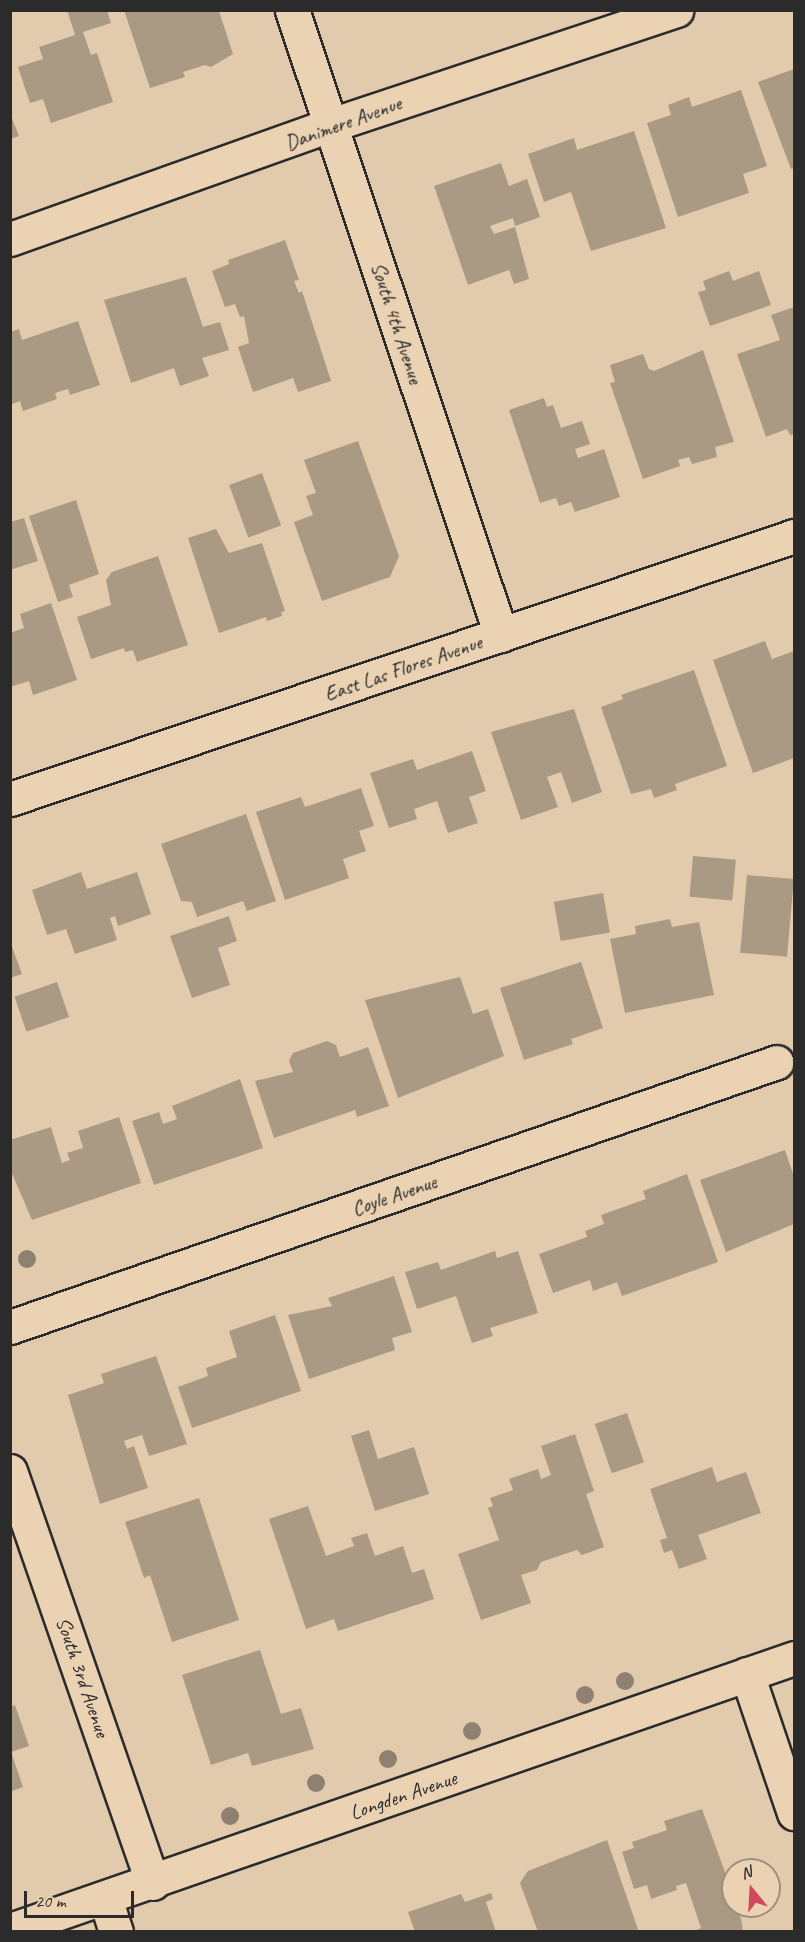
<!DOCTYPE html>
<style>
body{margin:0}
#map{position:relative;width:805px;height:1942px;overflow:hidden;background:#e2cbad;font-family:Caveat,sans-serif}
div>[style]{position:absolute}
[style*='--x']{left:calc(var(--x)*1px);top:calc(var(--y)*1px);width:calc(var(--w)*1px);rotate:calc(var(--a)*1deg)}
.building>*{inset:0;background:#aa9a84;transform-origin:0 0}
.roads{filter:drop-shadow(2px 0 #2b2b2b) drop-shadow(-2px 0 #2b2b2b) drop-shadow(0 2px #2b2b2b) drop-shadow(0 -2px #2b2b2b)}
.minor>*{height:33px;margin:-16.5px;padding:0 16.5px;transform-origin:16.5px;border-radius:16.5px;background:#ead2b2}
.trees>*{width:18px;height:18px;margin:-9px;border-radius:50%;background:#8e8171}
span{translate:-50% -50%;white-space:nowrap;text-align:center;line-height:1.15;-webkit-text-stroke:4.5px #ead2b2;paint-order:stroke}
.street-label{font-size:21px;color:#2b2b2b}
.frame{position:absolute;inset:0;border:12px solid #2b2b2b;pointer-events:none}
.north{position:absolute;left:721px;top:1858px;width:60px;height:60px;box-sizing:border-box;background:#ead2b2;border:2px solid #9e8f7c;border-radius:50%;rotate:342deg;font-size:16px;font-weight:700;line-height:24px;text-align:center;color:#2b2b2b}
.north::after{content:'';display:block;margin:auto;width:21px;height:27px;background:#d1495b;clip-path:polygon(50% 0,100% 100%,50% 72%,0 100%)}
.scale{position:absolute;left:24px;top:1891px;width:110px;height:27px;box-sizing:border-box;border:3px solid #2b2b2b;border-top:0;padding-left:8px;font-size:18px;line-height:21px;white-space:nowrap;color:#2b2b2b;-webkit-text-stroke:4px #ead2b2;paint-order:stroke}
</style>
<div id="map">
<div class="building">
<i style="clip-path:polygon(67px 10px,107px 10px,111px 23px,83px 32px,91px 55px,97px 53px,113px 102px,51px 123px,43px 99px,30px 103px,18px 67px,43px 59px,39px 47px,75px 35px)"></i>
<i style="clip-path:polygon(124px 10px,219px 11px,233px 54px,211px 67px,205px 65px,183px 72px,185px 77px,150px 88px)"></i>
<i style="clip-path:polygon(794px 69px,794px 168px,791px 169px,758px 82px)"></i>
<i style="clip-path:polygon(741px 90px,767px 166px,743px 174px,749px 193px,678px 217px,647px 123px,671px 115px,668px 105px,689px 97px,692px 107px)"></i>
<i style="clip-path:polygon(10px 113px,19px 136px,10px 139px)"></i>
<i style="clip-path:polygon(634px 131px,666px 228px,591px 251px,571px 192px,544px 202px,528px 154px,574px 138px,577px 150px)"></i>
<i style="clip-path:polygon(501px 163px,509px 186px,527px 179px,540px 217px,515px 226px,513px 218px,490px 226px,494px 234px,515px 227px,529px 279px,514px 284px,509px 270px,468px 285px,434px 186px)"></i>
<i style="clip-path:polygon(285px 240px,299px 280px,294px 281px,299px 293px,302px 291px,331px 381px,298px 392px,293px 378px,253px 392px,238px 347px,249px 343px,244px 316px,240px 317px,235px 304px,225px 307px,212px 271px,229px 264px,228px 260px)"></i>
<i style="clip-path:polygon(729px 271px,733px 281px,759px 271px,771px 305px,710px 326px,698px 292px,706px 290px,703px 281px)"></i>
<i style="clip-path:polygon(186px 277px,203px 327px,220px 322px,229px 350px,202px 358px,209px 376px,180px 386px,174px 368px,131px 383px,104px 300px)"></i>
<i style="clip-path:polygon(794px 307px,794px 434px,790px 435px,787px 429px,766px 437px,737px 354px,780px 340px,771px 315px)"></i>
<i style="clip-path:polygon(78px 321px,100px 385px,70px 395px,68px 389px,55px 393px,57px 399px,23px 411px,20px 401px,10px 405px,10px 332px,19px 329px,22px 340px)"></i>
<i style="clip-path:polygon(703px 350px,734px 442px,715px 447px,717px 457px,692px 464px,689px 457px,678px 460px,680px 466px,643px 479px,610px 383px,615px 382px,610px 365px,643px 354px,649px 369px,654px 371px)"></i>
<i style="clip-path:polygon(544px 398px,547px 407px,553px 405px,561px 428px,582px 421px,590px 444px,575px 449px,578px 458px,604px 449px,620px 497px,575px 512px,571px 502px,559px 506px,556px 498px,540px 503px,509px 410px)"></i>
<i style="clip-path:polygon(358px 441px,399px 556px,390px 577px,322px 601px,294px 522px,313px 515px,306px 496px,316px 493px,304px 460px)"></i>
<i style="left:262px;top:473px;width:56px;height:35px;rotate:70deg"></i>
<i style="clip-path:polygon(76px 500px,99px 574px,69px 585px,73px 597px,58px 602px,29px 516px)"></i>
<i style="clip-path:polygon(24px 518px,38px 561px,10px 570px,10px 522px)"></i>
<i style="clip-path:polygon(216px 529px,229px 553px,262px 543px,285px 611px,281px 612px,282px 616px,267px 621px,266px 617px,219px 633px,188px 538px)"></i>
<i style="clip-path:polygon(158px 556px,188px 645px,137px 662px,133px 650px,125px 652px,124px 648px,91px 659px,77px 617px,111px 605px,106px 580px,112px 572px)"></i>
<i style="clip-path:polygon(51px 603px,77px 680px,33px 695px,29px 681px,10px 687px,10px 633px,24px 628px,20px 614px)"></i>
<i style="clip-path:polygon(765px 641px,772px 659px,794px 651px,794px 758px,753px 773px,713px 660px)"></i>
<i style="clip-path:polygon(694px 670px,727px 766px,675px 784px,677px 790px,654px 798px,651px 789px,631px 794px,601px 707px,623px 699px,621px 695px)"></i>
<i style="clip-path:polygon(574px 709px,602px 792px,572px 803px,561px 772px,547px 777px,558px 807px,521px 820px,491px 732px)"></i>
<i style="clip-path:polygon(472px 751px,486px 791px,469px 797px,478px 823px,448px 833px,437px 801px,414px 809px,417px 819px,389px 828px,370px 773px,413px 759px,417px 770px)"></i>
<i style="clip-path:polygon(361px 788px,374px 826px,359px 831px,366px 851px,343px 859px,349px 878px,285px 900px,256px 812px,301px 797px,305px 807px)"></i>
<i style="clip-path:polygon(246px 814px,276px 901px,247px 911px,243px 901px,197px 917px,192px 902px,181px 901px,161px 844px)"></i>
<i style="left:693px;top:856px;width:43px;height:41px;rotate:5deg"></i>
<i style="clip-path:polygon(81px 872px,87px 889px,137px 872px,151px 914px,118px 926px,115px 916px,110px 918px,117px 940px,75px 954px,66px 929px,47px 935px,32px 890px)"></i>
<i style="left:747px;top:875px;width:47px;height:78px;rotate:5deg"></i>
<i style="left:603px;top:893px;width:40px;height:50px;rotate:80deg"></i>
<i style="clip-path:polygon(229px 916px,237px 941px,218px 948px,230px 985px,192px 998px,170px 936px)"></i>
<i style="clip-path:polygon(670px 919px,672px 927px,699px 922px,714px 995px,625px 1013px,610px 939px,636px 934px,635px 926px)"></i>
<i style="clip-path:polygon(10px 941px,22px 974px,10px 978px)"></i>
<i style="clip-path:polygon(581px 962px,603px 1028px,571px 1039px,573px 1044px,524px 1060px,500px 988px)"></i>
<i style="clip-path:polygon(460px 977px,473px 1014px,488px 1009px,504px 1056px,398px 1098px,365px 1000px)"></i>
<i style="left:57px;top:982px;width:37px;height:45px;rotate:71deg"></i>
<i style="clip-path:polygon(327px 1041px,336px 1045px,340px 1057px,368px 1047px,389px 1106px,357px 1117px,355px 1110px,274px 1138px,255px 1081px,293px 1072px,289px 1061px,293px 1053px)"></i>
<i style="clip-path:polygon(240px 1079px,263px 1148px,154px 1185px,132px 1121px,159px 1112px,163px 1124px,177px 1119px,172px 1106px)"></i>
<i style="clip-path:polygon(119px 1117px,141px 1183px,32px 1220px,10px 1169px,10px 1140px,51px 1127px,62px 1163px,70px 1160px,67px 1153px,83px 1148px,78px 1131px)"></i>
<i style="clip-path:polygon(785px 1150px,794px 1177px,794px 1224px,726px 1252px,700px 1180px)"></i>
<i style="clip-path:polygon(687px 1174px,718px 1262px,622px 1296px,617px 1282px,593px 1291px,590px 1280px,553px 1293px,539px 1254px,587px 1237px,585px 1231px,604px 1224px,601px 1215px,646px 1199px,643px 1191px)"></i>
<i style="clip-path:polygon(495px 1251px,497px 1258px,518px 1251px,538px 1313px,490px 1328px,493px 1336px,472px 1343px,456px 1296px,417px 1309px,405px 1272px,438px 1262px,441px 1270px)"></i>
<i style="clip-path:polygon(394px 1276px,412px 1332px,392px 1338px,395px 1350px,309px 1379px,288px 1315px,332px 1306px,328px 1298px)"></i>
<i style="clip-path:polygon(275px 1315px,301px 1391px,192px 1428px,178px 1387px,208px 1376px,206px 1368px,237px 1357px,229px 1331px)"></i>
<i style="clip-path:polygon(156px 1356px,187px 1444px,149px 1456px,142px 1435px,124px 1441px,127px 1449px,134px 1446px,148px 1488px,100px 1504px,68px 1395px,104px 1383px,101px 1374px)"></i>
<i style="left:627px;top:1413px;width:52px;height:34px;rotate:71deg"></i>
<i style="clip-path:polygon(369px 1430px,378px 1459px,414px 1447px,429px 1494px,375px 1511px,351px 1436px)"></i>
<i style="clip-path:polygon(575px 1434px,594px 1491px,586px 1494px,604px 1547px,582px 1555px,577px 1550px,541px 1562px,537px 1570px,521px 1575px,531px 1603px,481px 1620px,458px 1554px,499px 1540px,488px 1508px,493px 1506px,490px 1498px,513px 1490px,509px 1479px,538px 1469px,541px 1479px,551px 1475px,541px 1446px)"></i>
<i style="clip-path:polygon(712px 1467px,717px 1482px,746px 1472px,761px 1513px,698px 1535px,707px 1559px,679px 1569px,672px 1550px,664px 1553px,660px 1540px,667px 1538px,650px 1489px)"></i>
<i style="clip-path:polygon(199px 1498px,239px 1620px,172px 1642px,150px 1575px,144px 1578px,125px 1522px)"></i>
<i style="clip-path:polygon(308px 1506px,326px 1556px,354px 1546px,351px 1538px,367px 1533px,375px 1556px,403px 1546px,412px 1573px,424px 1569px,434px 1599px,338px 1631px,334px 1619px,306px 1629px,269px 1519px)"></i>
<i style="clip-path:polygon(260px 1650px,281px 1714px,301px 1708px,314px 1749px,252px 1766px,248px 1753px,211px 1765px,182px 1675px)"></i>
<i style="clip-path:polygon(15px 1705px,29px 1746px,11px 1752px,23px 1787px,10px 1792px,10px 1707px)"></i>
<i style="clip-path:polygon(702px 1809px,733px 1894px,733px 1906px,737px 1906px,741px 1919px,743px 1932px,692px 1932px,701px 1928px,686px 1883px,676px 1886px,677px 1890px,651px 1899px,647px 1885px,634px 1889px,622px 1852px,634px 1848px,632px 1842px,667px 1830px,664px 1821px)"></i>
<i style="clip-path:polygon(607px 1840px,639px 1932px,538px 1932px,520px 1883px,528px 1871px)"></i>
<i style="clip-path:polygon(491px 1893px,493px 1899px,486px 1902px,496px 1932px,415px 1932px,408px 1912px,461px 1894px,465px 1902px)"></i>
</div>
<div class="roads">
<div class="minor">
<i style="--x:292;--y:10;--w:659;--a:71.51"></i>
<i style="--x:10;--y:239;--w:341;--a:-19.6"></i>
<i style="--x:331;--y:125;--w:364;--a:-18.4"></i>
<i style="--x:10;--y:799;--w:827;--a:-18.54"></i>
<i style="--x:10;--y:1327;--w:811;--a:-19.06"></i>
<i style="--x:10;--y:1471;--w:436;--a:70.9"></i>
<i style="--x:747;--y:1674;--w:147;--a:71.3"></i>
<i style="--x:105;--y:1898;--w:36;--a:72"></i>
<i style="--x:10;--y:1930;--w:830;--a:-19.13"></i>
</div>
</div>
<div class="trees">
<i style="left:27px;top:1259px"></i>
<i style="left:625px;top:1681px"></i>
<i style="left:585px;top:1695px"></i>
<i style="left:472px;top:1731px"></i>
<i style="left:388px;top:1759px"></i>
<i style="left:316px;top:1783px"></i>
<i style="left:230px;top:1816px"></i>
</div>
<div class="street-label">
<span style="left:343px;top:123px;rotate:-20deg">Danimere Avenue</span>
<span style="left:397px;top:323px;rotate:72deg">South 4th Avenue</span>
<span style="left:403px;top:668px;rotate:-19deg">East Las Flores Avenue</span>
<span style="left:394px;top:1195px;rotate:-19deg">Coyle Avenue</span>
<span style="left:83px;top:1677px;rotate:71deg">South 3rd Avenue</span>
<span style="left:403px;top:1795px;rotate:-19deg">Longden Avenue</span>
</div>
<div class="frame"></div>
<div class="north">N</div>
<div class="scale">20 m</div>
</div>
